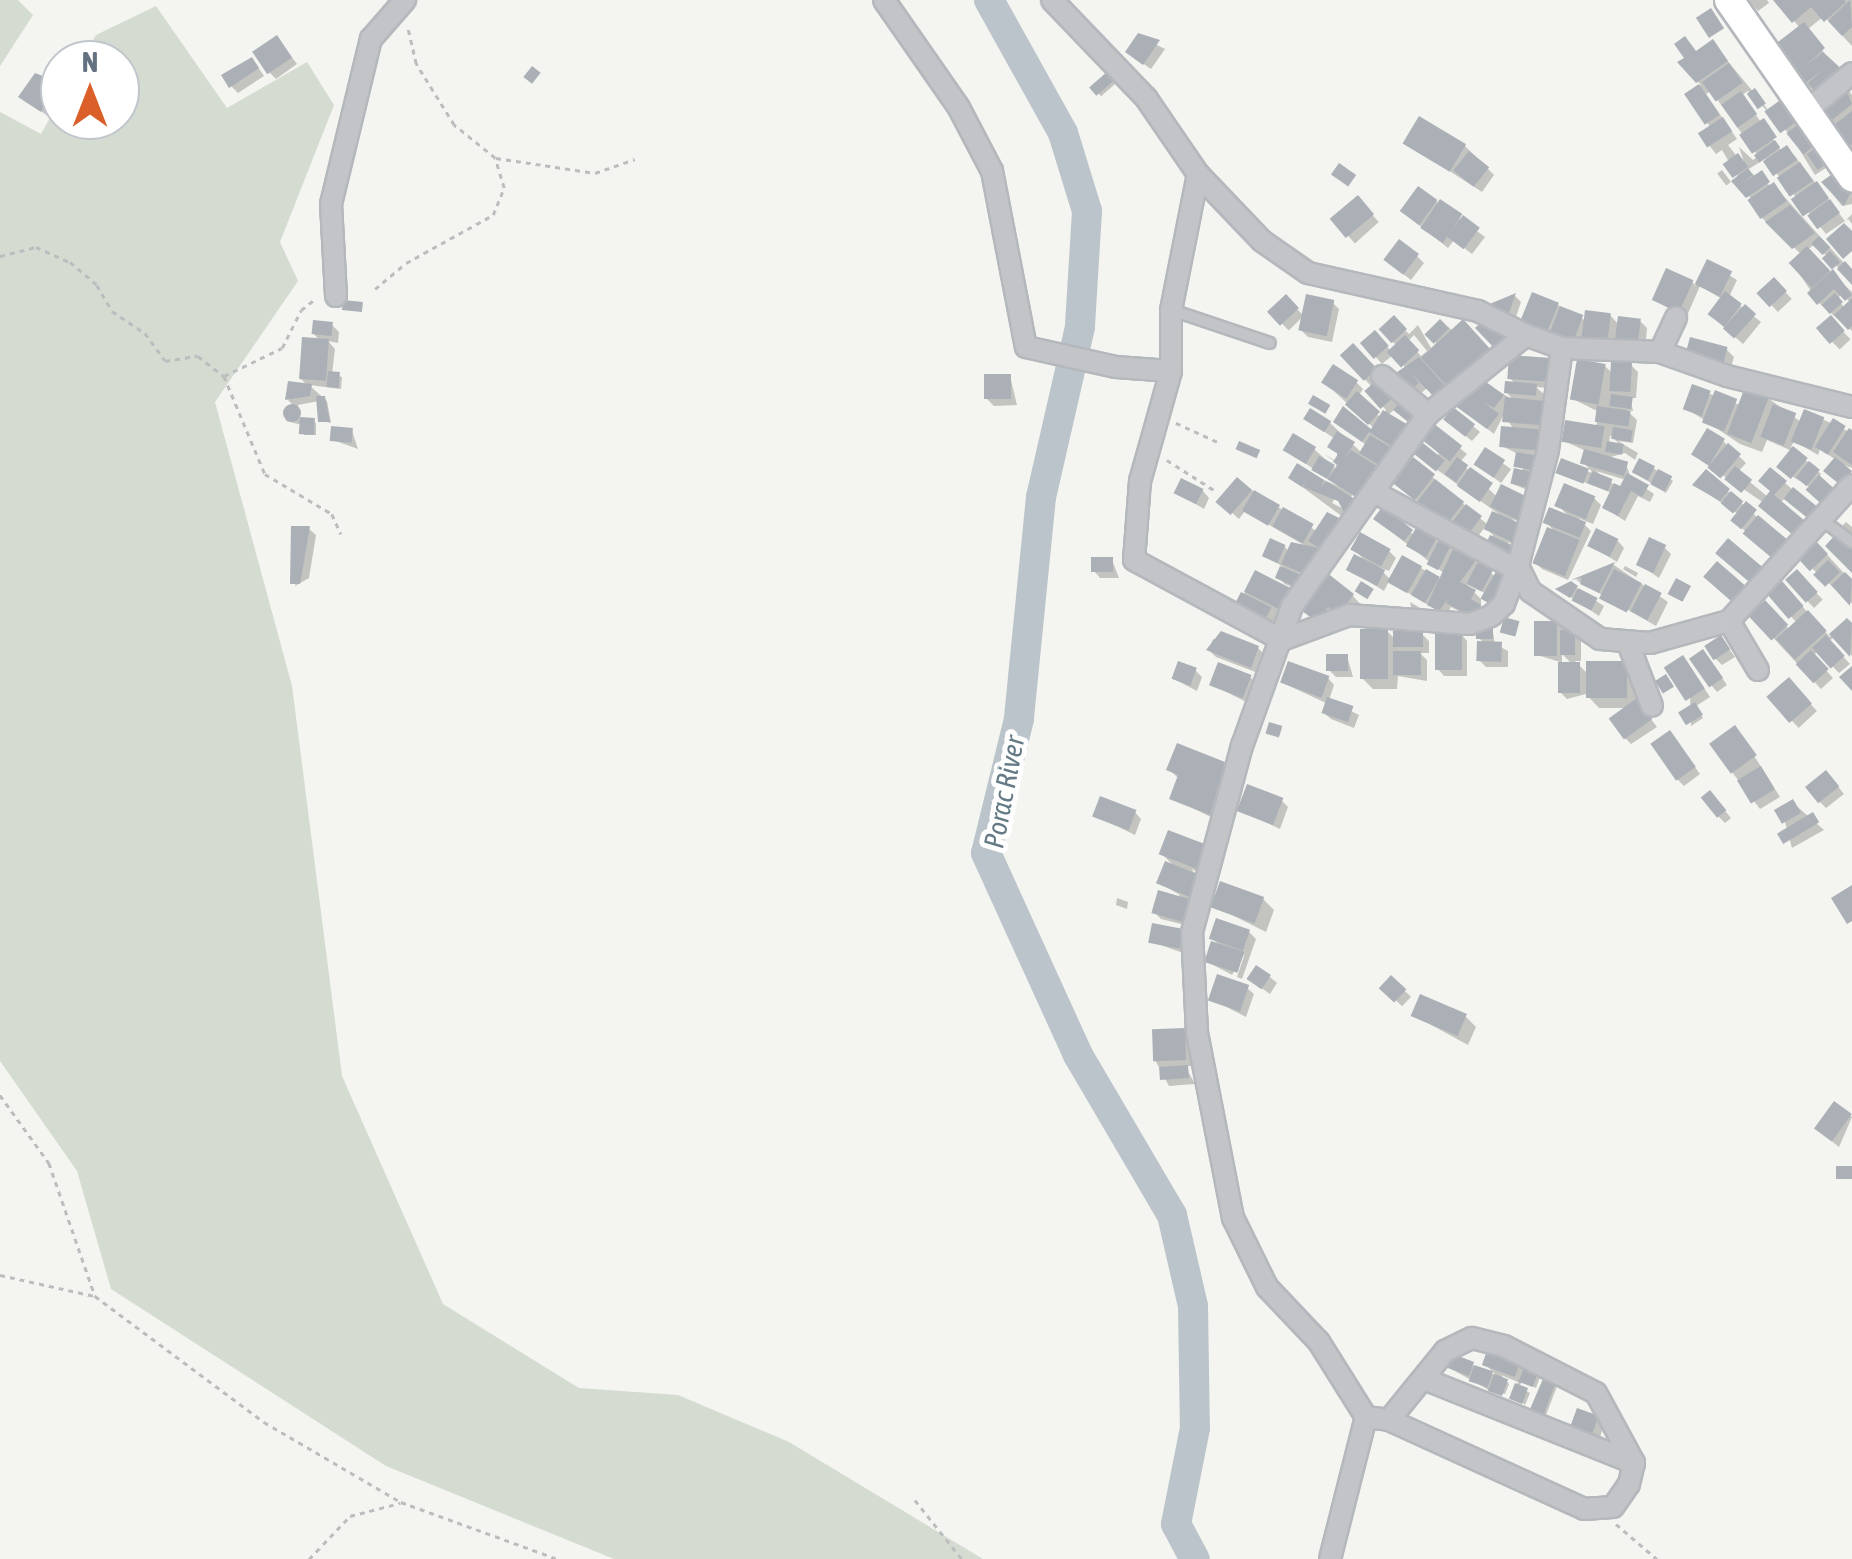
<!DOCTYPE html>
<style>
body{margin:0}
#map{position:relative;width:1852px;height:1559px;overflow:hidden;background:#f4f4f0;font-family:"Asap Condensed",sans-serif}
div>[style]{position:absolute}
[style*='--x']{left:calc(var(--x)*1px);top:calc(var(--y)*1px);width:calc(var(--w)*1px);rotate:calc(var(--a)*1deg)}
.green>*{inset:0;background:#d4dbd1}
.shadow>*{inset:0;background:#0003;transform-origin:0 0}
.river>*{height:30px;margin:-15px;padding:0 15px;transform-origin:15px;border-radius:15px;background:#bbc4ca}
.building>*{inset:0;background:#aab0b6;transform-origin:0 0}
.round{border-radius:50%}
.path>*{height:2.5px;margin-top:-1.25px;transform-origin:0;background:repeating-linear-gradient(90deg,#bbbdbf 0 5px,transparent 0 10px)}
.roads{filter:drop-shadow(2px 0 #b4b8bc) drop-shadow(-2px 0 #b4b8bc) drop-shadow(0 2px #b4b8bc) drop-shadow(0 -2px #b4b8bc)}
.lane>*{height:10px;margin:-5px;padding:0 5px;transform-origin:5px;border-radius:5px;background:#c2c4c8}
.street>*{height:20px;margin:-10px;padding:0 10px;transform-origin:10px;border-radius:10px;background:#c2c4c8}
.secondary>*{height:28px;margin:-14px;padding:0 14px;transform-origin:14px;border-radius:14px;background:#fff}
span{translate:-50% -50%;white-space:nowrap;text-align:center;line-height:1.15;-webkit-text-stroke:10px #fff;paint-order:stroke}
.water-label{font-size:28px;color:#647a84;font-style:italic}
.north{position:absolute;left:40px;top:40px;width:100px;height:100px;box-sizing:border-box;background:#fff;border:2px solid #c1c6cc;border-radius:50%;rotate:0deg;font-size:28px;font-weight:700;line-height:40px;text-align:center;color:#647180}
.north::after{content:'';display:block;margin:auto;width:35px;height:45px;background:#da5f29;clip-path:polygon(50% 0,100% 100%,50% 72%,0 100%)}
</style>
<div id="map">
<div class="green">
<i style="clip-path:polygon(0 0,18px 0,33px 15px,0 66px)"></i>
<i style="clip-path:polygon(156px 6px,227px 108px,307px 62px,334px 105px,280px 242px,298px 281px,215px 402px,292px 686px,342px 1076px,443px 1304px,579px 1388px,678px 1395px,789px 1442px,983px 1559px,614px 1559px,386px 1466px,111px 1289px,77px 1171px,0 1061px,0 112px,41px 134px,60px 100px,60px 120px,120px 120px,120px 60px,82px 60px,96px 35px)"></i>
</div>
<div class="shadow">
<i style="clip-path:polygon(1748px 0,1767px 0,1769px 3px,1758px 11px)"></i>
<i style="clip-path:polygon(1776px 0,1852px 0,1852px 46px,1824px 16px,1808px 29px,1852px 95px,1852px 158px,1828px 124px,1827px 101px,1803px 82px,1800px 28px)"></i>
<i style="clip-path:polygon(1139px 36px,1165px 49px,1151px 69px,1135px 58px)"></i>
<i style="clip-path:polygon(277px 38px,297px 64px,276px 79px,269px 72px)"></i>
<i style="clip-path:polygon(evenodd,1712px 42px,1769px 111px,1783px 101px,1832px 164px,1815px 175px,1791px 136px,1748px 91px,1742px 95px,1782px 152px,1794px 155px,1845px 221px,1852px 214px,1852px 224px,1848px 219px,1826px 234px,1765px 159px,1747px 170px,1780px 192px,1852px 272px,1852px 282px,1815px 244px,1807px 250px,1852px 292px,1852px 331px,1819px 303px,1792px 263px,1801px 254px,1762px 218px,1722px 150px,1716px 154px,1701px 135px,1711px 128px,1687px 95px,1701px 85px,1681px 63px,1712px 42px,1711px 91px,1758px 156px,1753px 160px,1739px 147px,1746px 168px,1728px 145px,1737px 139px,1706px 94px,1711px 91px,1712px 42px,1842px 294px,1851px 303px,1845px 308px,1837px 299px,1842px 294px)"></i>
<i style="clip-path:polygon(258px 67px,264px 76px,238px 93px,231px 86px)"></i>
<i style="left:1108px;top:74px;width:12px;height:20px;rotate:48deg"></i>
<i style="clip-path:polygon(36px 76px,59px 87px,49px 117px,22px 97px)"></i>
<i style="clip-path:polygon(1406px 143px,1465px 146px,1494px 175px,1482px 192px)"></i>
<i style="left:1722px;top:170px;width:15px;height:6px;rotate:53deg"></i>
<i style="clip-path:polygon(1824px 183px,1852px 190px,1852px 204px,1842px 206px)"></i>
<i style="clip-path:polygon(1419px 189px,1485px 237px,1472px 254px,1454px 240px,1448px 248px,1410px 218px)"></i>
<i style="left:1358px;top:199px;width:31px;height:32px;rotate:48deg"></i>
<i style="clip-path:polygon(1417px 256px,1424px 263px,1411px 280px,1393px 266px)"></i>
<i style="clip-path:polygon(1708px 262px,1737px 280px,1729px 297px,1761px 322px,1743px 344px,1717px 321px,1722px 299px,1700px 286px,1686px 318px,1654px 300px,1692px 282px,1696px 286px)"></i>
<i style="left:1774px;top:280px;width:26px;height:19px;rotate:47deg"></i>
<i style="clip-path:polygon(1515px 296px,1521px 302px,1514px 323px,1484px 309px)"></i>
<i style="left:1286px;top:298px;width:25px;height:21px;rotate:45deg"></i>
<i style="clip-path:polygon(1332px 302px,1339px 309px,1332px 342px,1308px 337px,1301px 330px)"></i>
<i style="clip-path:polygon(1558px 305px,1586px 321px,1610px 315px,1619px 325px,1640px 321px,1647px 328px,1645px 351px,1624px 348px,1614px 339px,1612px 355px,1528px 332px)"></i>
<i style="clip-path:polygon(evenodd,1394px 319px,1409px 334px,1418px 325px,1431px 348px,1436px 343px,1427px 334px,1440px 322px,1497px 359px,1445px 405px,1428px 387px,1417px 397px,1397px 376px,1406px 368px,1393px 355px,1382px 364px,1363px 343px,1375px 333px,1391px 351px,1397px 346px,1382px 330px,1394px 319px,1414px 335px,1427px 351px,1421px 356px,1408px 341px,1414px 335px)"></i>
<i style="left:1831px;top:319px;width:28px;height:15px;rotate:46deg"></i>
<i style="clip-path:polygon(332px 325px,339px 332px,338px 343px,328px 341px,335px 349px,332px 374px,342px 377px,341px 389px,309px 385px,327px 401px,331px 423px,321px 421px,319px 401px,298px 405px,300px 420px,316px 423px,316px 435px,304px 435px,302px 425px,286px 421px,293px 405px,288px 400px,308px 386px,300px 378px,320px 341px,313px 333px)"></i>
<i style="clip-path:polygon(evenodd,1353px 346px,1401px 404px,1388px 415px,1408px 428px,1370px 506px,1352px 495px,1343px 517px,1294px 481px,1312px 475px,1338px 486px,1286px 450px,1314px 449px,1335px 468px,1337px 463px,1324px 454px,1338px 462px,1335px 439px,1306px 419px,1330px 423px,1362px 453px,1366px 445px,1346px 429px,1375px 429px,1324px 382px,1356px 382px,1363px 389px,1356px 400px,1382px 418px,1386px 410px,1368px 391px,1372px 387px,1343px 356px,1353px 346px,1335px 498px,1340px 501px,1346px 510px,1332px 503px,1335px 498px)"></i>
<i style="clip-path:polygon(1727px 350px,1734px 357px,1730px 370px,1695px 360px)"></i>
<i style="clip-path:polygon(evenodd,1549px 361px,1541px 496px,1513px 484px,1524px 473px,1518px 454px,1502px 446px,1514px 430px,1504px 414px,1494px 434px,1464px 411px,1483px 382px,1515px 401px,1506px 392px,1516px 385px,1510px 378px,1549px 361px,1536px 387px,1548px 388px,1547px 397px,1536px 387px)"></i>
<i style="clip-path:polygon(evenodd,1631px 365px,1638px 372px,1636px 398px,1630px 398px,1633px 411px,1626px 410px,1637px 420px,1633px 443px,1618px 441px,1638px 453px,1635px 460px,1625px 453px,1607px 458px,1626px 464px,1631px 478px,1654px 494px,1650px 502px,1638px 496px,1625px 521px,1605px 508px,1612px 493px,1558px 472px,1562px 461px,1594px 474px,1583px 462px,1586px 451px,1564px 441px,1596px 427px,1599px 412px,1573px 399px,1605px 366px,1613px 374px,1631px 365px,1610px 435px,1614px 439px,1622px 446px,1609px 444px,1610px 435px,1631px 365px,1596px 471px,1626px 480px,1621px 490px,1596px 471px)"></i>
<i style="clip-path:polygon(1010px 376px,1017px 405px,994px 406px,987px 399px)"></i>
<i style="clip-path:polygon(1710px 394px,1740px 405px,1768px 398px,1801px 422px,1822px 419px,1852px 433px,1852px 468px,1841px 464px,1852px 474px,1852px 493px,1836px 460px,1820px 449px,1818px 455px,1794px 441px,1791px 447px,1821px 474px,1812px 488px,1786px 473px,1792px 451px,1767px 440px,1762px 452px,1740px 444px,1686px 408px)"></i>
<i style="clip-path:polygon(1433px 426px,1467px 454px,1460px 462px,1527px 525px,1512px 519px,1526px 533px,1519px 547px,1507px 542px,1520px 555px,1517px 562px,1488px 545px,1493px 535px,1485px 527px,1474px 542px,1401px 489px,1414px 461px,1488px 525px,1507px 520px,1425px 461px,1439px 454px,1424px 438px)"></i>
<i style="clip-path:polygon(1453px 426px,1473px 426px,1480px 432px,1472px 441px)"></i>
<i style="clip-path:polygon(352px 431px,358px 449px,333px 440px)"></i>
<i style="clip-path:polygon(1723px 441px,1746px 463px,1738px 472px,1768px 497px,1785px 483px,1793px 490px,1780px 503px,1852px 582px,1852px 604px,1797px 555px,1808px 546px,1764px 503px,1700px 460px)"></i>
<i style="left:1486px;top:451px;width:31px;height:17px;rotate:36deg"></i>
<i style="clip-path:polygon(1653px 468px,1673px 481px,1666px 493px,1637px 474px)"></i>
<i style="clip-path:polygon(1237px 481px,1318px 532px,1346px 524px,1316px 552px,1245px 511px,1239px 519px,1220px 502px)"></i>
<i style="clip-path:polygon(1695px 485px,1728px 491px,1793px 549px,1781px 564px,1733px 520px,1738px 514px)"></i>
<i style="clip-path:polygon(1203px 491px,1209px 498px,1204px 509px,1177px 493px)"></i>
<i style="clip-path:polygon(1594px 498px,1601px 505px,1593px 524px,1578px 518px,1591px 531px,1568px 580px,1542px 569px,1535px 562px,1555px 532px,1546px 522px,1571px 519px,1558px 505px)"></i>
<i style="clip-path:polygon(1383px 510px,1414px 535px,1418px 529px,1440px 543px,1443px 538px,1496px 577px,1491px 606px,1487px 594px,1467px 585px,1481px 599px,1481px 623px,1451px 607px,1446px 616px,1389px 581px,1384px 591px,1349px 569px,1366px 562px,1354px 549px,1389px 551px,1396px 558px,1389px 571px,1377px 566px,1391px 580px,1421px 568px,1443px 582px,1446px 575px,1383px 525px)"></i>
<i style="clip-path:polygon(1846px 522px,1852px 527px,1852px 536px,1841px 527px)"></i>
<i style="clip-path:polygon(309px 529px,316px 535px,309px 578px,295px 586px)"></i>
<i style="clip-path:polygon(1618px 541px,1624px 548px,1617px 562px,1590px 545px)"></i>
<i style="clip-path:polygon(1285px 547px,1316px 581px,1298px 573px,1309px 585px,1305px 593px,1285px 584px,1278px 577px,1283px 567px,1265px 555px)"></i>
<i style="clip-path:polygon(1664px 547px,1671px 554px,1659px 578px,1639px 564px)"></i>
<i style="clip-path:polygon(1112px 560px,1119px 578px,1100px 578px,1094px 571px)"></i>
<i style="clip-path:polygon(1614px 565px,1668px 602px,1656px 626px,1576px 580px)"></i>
<i style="clip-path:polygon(1625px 566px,1638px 573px,1636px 577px,1623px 569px)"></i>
<i style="clip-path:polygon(1256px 573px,1289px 615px,1279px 610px,1269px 630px,1235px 609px)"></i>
<i style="left:1797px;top:573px;width:37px;height:12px;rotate:46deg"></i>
<i style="clip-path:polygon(1326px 576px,1353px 596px,1363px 607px,1312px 619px,1302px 608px)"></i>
<i style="clip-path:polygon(1782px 584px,1830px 637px,1847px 621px,1852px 626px,1852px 656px,1834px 637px,1829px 641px,1850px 664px,1839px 673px,1818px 651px,1813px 656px,1833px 678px,1821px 689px,1752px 615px,1765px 604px,1790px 630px,1797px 623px,1770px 594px)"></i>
<i style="clip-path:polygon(1576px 588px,1604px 606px,1599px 616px,1560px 590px)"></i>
<i style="clip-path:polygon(1410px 602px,1422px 609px,1424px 613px,1411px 607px)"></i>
<i style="clip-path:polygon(evenodd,1556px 624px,1581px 639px,1581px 661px,1575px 661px,1589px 675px,1626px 663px,1637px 674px,1637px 701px,1657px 727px,1631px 744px,1624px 737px,1625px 708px,1599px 708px,1586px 694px,1567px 699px,1560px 692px,1560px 662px,1537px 655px,1556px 624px,1562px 654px,1573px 665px,1562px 665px,1562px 654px)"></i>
<i style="clip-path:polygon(1492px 627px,1495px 644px,1508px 651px,1508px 667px,1486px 667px,1479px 660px,1485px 644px,1479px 638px)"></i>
<i style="clip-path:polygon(1387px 631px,1396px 640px,1422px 634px,1429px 641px,1429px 653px,1420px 653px,1427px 660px,1427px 681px,1398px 676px,1397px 689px,1373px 689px,1362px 678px)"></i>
<i style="clip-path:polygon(1461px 634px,1467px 641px,1467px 676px,1444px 676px,1438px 669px)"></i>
<i style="clip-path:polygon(1721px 638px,1735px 657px,1722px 665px,1715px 658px)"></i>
<i style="clip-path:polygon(1213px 639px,1258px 648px,1265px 655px,1258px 673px,1216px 657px,1209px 650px)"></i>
<i style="clip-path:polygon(1347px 656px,1353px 677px,1336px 677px,1329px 670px)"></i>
<i style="clip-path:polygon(1709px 659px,1727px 685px,1717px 692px,1711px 685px)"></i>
<i style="clip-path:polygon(1689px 665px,1710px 697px,1696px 706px,1703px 718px,1691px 726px)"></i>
<i style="clip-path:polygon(1195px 670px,1202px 677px,1197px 691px,1174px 679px)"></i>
<i style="clip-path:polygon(1251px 678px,1258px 684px,1250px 704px,1211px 684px)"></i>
<i style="clip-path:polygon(1328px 678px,1334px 685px,1329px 700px,1359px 715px,1354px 728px,1331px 719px,1324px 713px,1328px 704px,1283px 683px)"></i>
<i style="left:1789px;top:681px;width:41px;height:25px;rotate:47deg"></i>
<i style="clip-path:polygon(1741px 735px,1780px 797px,1760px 809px,1732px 772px)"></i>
<i style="clip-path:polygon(1676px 740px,1700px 774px,1684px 786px,1677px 779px)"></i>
<i style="clip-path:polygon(1224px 764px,1234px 775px,1217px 820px,1172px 798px,1179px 779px,1169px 769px)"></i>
<i style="clip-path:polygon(1833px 780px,1844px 794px,1826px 808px,1820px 802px)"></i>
<i style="clip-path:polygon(1281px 800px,1288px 807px,1280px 829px,1240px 810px)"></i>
<i style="clip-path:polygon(1716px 800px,1731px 818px,1725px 823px,1718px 816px)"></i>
<i style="clip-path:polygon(1792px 802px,1824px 830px,1792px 848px,1785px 822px)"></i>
<i style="clip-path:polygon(1135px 812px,1141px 819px,1135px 835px,1094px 815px)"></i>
<i style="clip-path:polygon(1204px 846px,1211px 853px,1203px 874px,1191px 869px,1206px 884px,1198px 902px,1187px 898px,1198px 909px,1193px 927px,1161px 919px,1154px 912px,1180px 895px,1159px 883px,1176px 868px,1161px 853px)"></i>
<i style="clip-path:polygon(1117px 898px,1128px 902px,1127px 909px,1116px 905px)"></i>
<i style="clip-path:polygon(1263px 899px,1274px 910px,1266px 932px,1214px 906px)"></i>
<i style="clip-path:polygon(1182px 931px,1188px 938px,1186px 954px,1152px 942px)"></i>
<i style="clip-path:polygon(1249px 932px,1256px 939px,1242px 979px,1237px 977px,1245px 953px,1232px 975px,1206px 961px,1220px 946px,1211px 937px)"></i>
<i style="clip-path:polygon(1270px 977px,1277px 983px,1270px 994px,1257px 985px)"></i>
<i style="left:1392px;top:979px;width:26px;height:13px;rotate:43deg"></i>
<i style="clip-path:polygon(1247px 988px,1254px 994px,1246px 1017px,1211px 999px)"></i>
<i style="clip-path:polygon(1413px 1015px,1465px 1016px,1476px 1027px,1468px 1045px)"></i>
<i style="clip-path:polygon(1184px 1031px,1191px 1037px,1192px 1066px,1185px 1066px,1195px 1084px,1169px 1086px,1155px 1060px)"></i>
<i style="clip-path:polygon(1835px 1104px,1852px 1117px,1839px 1147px,1824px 1135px)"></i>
<i style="clip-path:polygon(1489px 1351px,1541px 1374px,1536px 1388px,1522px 1381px,1519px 1387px,1530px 1393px,1525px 1405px,1513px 1396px,1518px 1382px,1501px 1375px,1509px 1384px,1505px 1394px,1494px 1393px,1446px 1366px,1449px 1356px,1496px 1375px,1485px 1364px)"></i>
<i style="clip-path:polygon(1547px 1375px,1559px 1381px,1546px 1415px,1535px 1411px)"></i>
<i style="clip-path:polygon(1598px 1418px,1604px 1425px,1599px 1440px,1573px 1426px)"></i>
</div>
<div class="river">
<i style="--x:989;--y:0;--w:152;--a:60.9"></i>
<i style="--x:1063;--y:133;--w:82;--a:72.9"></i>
<i style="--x:1087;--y:211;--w:116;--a:93.5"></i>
<i style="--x:1080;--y:327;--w:174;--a:102.9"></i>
<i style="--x:1041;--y:497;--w:223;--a:95.7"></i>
<i style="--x:1019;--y:719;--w:138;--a:103.8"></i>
<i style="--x:986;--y:853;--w:222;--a:65.5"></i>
<i style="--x:1078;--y:1055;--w:186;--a:59.6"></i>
<i style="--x:1172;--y:1215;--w:93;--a:77"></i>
<i style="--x:1193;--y:1306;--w:122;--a:89.1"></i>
<i style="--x:1195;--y:1428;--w:98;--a:101.2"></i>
<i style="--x:1176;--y:1524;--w:40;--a:62"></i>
</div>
<div class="building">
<i style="clip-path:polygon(1773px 0,1844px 0,1846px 2px,1824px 22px,1811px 7px,1792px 23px)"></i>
<i style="clip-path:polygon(1850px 0,1852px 27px,1842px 36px,1828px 21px)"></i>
<i style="left:1711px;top:8px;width:24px;height:18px;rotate:57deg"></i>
<i style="clip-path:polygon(1804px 22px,1825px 48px,1804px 67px,1823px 52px,1846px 73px,1818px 95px,1808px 83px,1823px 70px,1801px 86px,1774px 45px)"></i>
<i style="clip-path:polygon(1138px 33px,1160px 40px,1143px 65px,1125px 52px)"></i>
<i style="left:277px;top:35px;width:27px;height:30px;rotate:56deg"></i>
<i style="clip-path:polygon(1685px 36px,1696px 51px,1713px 39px,1728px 61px,1696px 83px,1677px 62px,1684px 58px,1674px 44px)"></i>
<i style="clip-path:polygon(252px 57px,259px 68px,229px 88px,221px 75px)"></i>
<i style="left:1729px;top:63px;width:24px;height:33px;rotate:55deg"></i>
<i style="left:532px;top:66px;width:11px;height:14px;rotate:38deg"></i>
<i style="left:1108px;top:71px;width:11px;height:25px;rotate:49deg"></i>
<i style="clip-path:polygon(35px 73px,58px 82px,41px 112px,18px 97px)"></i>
<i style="left:1699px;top:84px;width:37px;height:18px;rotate:56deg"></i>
<i style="clip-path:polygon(1844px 84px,1852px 104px,1826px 125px,1813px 109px)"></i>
<i style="left:1755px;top:88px;width:19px;height:10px;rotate:55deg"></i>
<i style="left:1741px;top:91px;width:28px;height:24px;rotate:55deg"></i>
<i style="left:1783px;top:98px;width:27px;height:23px;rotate:54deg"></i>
<i style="clip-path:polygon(1852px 111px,1852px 144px,1842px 153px,1825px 132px)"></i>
<i style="left:1419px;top:116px;width:55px;height:32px;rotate:31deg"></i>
<i style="left:1723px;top:117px;width:17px;height:30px;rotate:57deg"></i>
<i style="left:1764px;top:118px;width:23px;height:30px;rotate:56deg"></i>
<i style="left:1802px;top:121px;width:27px;height:20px;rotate:51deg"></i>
<i style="left:1775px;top:140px;width:9px;height:26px;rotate:54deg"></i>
<i style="left:1787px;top:145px;width:18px;height:29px;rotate:56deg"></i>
<i style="left:1820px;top:145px;width:19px;height:16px;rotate:55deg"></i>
<i style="left:1469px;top:151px;width:26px;height:25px;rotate:39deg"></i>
<i style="left:1738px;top:153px;width:17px;height:19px;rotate:54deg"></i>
<i style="left:1800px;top:162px;width:23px;height:28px;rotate:56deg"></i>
<i style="left:1339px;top:163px;width:21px;height:14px;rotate:35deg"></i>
<i style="clip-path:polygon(1748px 168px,1753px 175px,1742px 184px,1762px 170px,1770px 182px,1746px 198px,1731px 181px)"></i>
<i style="clip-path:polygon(1838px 170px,1852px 190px,1844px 206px,1821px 182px)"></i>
<i style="left:1817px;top:181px;width:21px;height:32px;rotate:55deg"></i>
<i style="left:1774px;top:182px;width:23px;height:32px;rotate:56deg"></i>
<i style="left:1418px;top:186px;width:24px;height:31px;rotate:36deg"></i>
<i style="left:1358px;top:195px;width:25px;height:37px;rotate:50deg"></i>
<i style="left:1440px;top:199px;width:27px;height:35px;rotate:34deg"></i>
<i style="left:1830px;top:199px;width:17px;height:28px;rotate:54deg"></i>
<i style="clip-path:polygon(1790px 205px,1815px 233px,1792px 249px,1765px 222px)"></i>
<i style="left:1463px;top:215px;width:21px;height:27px;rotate:37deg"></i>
<i style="clip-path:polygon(1844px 223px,1852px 231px,1852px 251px,1843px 259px,1826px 239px)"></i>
<i style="left:1819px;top:236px;width:16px;height:11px;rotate:45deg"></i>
<i style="left:1399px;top:239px;width:25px;height:26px;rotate:37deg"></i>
<i style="left:1807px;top:246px;width:34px;height:25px;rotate:47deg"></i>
<i style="left:1830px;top:251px;width:15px;height:11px;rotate:48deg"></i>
<i style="left:1707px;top:259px;width:28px;height:28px;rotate:26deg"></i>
<i style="clip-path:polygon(1845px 261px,1852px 269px,1852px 285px,1837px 269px)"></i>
<i style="left:1666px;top:268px;width:30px;height:35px;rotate:24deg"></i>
<i style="clip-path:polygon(1833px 269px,1852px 295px,1845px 301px,1834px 289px,1817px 305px,1807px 293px)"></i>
<i style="left:1774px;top:277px;width:19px;height:24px;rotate:47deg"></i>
<i style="left:1725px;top:291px;width:21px;height:29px;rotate:37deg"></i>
<i style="left:1532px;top:292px;width:29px;height:36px;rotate:22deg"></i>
<i style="clip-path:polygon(1516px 293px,1507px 318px,1480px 308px)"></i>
<i style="left:1835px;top:293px;width:12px;height:18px;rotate:48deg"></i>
<i style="left:1286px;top:294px;width:19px;height:26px;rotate:47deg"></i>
<i style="left:1306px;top:294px;width:29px;height:37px;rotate:12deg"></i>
<i style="clip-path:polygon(1852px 298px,1852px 326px,1848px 330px,1834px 315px)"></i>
<i style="left:343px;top:300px;width:20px;height:10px;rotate:6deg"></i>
<i style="left:1745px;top:304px;width:15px;height:33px;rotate:42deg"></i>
<i style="left:1560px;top:306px;width:25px;height:31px;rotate:21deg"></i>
<i style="left:1585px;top:310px;width:26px;height:36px;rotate:7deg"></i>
<i style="left:1394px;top:315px;width:19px;height:21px;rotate:47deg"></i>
<i style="left:1831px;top:315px;width:21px;height:20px;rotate:49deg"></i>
<i style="left:1618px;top:316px;width:23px;height:27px;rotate:7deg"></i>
<i style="clip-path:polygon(1486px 318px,1516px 338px,1497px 351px,1475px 328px)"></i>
<i style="left:1440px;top:319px;width:13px;height:22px;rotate:45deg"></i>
<i style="clip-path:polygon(1463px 319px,1492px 351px,1445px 384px,1421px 358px)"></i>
<i style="left:313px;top:320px;width:20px;height:14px;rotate:6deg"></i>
<i style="left:1375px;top:330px;width:21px;height:20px;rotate:49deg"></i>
<i style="left:1405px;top:335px;width:21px;height:25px;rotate:47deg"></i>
<i style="left:302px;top:337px;width:27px;height:42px;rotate:4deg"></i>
<i style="left:1690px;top:337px;width:39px;height:18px;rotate:15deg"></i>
<i style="left:1353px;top:343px;width:35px;height:18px;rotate:47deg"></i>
<i style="left:1509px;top:355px;width:42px;height:24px;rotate:4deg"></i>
<i style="clip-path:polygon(1419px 357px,1449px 390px,1437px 400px,1410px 372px,1419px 383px,1409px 392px,1393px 375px)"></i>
<i style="left:1577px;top:359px;width:29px;height:41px;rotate:10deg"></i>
<i style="left:1611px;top:361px;width:21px;height:30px;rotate:3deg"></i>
<i style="left:1333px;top:364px;width:30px;height:22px;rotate:33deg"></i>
<i style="left:328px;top:371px;width:12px;height:16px;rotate:5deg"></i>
<i style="left:1011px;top:374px;width:25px;height:27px;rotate:90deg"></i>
<i style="left:1380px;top:377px;width:24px;height:21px;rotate:48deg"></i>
<i style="clip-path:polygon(1482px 379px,1504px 395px,1494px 408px,1483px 402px,1499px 414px,1487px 429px,1454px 405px)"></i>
<i style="clip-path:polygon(288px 381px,312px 384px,310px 396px,285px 400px)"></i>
<i style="left:1505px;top:381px;width:32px;height:12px;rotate:5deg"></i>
<i style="clip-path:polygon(1545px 384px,1555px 385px,1553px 405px,1542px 404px,1540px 425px,1502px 422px,1505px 397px,1544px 401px)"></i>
<i style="left:1692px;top:384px;width:20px;height:27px;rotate:20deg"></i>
<i style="left:1745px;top:387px;width:26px;height:50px;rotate:21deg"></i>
<i style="left:1715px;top:390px;width:24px;height:35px;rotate:22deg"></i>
<i style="left:1357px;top:391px;width:31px;height:18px;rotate:42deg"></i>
<i style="left:1611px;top:394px;width:22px;height:12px;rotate:8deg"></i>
<i style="left:1313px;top:395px;width:20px;height:10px;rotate:30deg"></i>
<i style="clip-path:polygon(316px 396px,325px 396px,330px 422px,318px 422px)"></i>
<i style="left:1402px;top:399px;width:26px;height:14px;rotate:39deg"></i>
<i class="round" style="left:283px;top:404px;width:18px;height:18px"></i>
<i style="left:1773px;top:404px;width:25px;height:35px;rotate:21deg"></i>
<i style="clip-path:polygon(1343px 406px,1371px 429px,1383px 410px,1410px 426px,1396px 449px,1369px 432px,1362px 442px,1333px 422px)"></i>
<i style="left:1597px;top:406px;width:34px;height:16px;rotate:8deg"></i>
<i style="left:1453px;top:407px;width:28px;height:16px;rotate:38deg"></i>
<i style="left:1310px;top:408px;width:25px;height:13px;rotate:32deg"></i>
<i style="left:1804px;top:409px;width:22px;height:35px;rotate:22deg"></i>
<i style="left:300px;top:417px;width:15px;height:17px;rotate:4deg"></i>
<i style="left:1833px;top:418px;width:15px;height:34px;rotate:32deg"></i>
<i style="left:1565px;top:420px;width:40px;height:22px;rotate:9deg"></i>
<i style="left:1433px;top:423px;width:37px;height:20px;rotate:38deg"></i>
<i style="left:331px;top:426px;width:22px;height:15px;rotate:5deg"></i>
<i style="left:1501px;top:426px;width:45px;height:21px;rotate:5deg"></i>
<i style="left:1613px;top:427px;width:20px;height:12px;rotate:9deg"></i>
<i style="left:1707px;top:428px;width:21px;height:31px;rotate:31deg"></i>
<i style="clip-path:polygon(1849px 428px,1852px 430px,1852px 465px,1833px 452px)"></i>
<i style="clip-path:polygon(1337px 431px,1355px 442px,1339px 466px,1333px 462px,1338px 454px,1327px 447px)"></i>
<i style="left:1293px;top:433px;width:27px;height:20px;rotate:31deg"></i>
<i style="left:1370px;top:435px;width:29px;height:21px;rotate:31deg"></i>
<i style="left:1239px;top:441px;width:23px;height:9px;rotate:23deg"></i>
<i style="left:1607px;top:441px;width:17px;height:11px;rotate:10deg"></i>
<i style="left:1423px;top:443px;width:28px;height:14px;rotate:39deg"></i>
<i style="left:1728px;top:443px;width:17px;height:32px;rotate:40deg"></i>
<i style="left:1793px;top:446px;width:19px;height:27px;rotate:39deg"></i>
<i style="left:1485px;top:447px;width:24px;height:21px;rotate:33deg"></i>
<i style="left:1584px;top:449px;width:46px;height:15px;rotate:16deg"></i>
<i style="clip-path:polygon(1351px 450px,1383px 470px,1363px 501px,1327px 479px)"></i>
<i style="left:1516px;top:452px;width:23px;height:15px;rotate:10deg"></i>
<i style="left:1319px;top:456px;width:18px;height:16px;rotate:29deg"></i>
<i style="left:1413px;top:457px;width:28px;height:33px;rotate:38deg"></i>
<i style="left:1457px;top:457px;width:14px;height:21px;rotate:36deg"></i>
<i style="clip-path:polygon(1835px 457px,1852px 471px,1844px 488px,1823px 471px)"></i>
<i style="left:1561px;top:458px;width:30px;height:16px;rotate:21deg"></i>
<i style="left:1639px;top:458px;width:18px;height:16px;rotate:27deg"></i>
<i style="left:1809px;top:461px;width:14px;height:21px;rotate:39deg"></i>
<i style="clip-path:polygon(1297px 463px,1324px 480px,1321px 487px,1326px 481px,1361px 503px,1349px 521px,1338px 501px,1303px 487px,1309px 477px,1302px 487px,1288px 478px)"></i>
<i style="left:1735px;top:466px;width:22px;height:17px;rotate:39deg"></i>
<i style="left:1470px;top:467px;width:28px;height:23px;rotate:35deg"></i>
<i style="clip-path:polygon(1770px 467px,1787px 481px,1774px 495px,1811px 526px,1799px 540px,1758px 506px,1770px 491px,1758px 481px)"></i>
<i style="left:1514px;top:468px;width:26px;height:16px;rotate:13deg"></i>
<i style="left:1658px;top:469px;width:16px;height:17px;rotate:27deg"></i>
<i style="clip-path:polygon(1706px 469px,1730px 489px,1720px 501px,1692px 485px)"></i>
<i style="left:1592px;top:471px;width:22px;height:13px;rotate:21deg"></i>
<i style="clip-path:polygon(1627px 473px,1649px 485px,1642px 497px,1631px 491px,1618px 516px,1602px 508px,1614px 483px,1620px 486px)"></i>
<i style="left:1819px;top:475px;width:25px;height:20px;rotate:42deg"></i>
<i style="left:1237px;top:477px;width:20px;height:33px;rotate:41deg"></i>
<i style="left:1181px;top:478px;width:25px;height:17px;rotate:26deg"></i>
<i style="left:1435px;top:479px;width:37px;height:29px;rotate:38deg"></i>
<i style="left:1564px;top:483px;width:34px;height:25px;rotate:23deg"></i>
<i style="left:1501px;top:484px;width:32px;height:25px;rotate:26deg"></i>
<i style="left:1793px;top:487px;width:36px;height:15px;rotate:39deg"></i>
<i style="left:1254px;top:490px;width:30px;height:24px;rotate:30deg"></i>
<i style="left:1731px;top:491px;width:16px;height:16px;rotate:40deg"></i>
<i style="left:1746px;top:501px;width:14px;height:25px;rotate:39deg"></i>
<i style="left:1466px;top:504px;width:20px;height:26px;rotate:37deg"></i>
<i style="clip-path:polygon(1383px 506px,1413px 530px,1404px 541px,1373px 519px)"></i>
<i style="left:1283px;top:507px;width:35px;height:22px;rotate:29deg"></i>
<i style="left:1549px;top:507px;width:40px;height:17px;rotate:22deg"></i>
<i style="left:1492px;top:511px;width:32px;height:20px;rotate:24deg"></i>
<i style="clip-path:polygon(1327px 512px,1347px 522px,1309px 576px,1281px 564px,1291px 542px,1319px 548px,1308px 541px)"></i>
<i style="left:1758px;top:515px;width:39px;height:24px;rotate:40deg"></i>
<i style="clip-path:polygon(291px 526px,310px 526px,300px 584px,290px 584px)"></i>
<i style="left:1417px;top:526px;width:23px;height:23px;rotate:29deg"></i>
<i style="left:1547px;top:527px;width:35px;height:39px;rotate:22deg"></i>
<i style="left:1596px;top:528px;width:25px;height:20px;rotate:26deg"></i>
<i style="left:1360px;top:532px;width:35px;height:20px;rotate:29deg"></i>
<i style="clip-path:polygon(1837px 533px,1852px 548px,1852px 573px,1825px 546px)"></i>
<i style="left:1442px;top:534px;width:13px;height:34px;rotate:27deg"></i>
<i style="left:1490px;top:535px;width:26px;height:12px;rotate:25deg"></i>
<i style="left:1649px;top:537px;width:19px;height:31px;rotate:25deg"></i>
<i style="left:1270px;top:538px;width:17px;height:20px;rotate:24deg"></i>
<i style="left:1728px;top:538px;width:45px;height:20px;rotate:40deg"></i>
<i style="left:1813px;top:538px;width:22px;height:25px;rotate:47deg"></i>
<i style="clip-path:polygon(1456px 543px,1476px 560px,1439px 611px,1427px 605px)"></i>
<i style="left:1354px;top:554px;width:35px;height:18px;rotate:27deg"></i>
<i style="left:1402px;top:555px;width:23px;height:31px;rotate:29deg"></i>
<i style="left:1113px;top:557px;width:15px;height:22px;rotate:90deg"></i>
<i style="left:1828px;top:560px;width:17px;height:21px;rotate:45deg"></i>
<i style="left:1717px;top:561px;width:41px;height:21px;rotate:41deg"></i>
<i style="left:1478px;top:562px;width:17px;height:24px;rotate:28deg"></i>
<i style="clip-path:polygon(1615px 562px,1599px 593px,1580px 584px,1582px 578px,1571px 580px)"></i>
<i style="left:1280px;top:566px;width:26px;height:13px;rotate:23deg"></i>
<i style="left:1426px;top:569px;width:16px;height:30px;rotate:30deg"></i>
<i style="left:1614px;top:569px;width:31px;height:33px;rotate:27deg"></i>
<i style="left:1797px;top:569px;width:31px;height:16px;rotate:48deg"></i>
<i style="left:1255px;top:570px;width:42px;height:24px;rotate:27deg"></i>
<i style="left:1497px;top:570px;width:16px;height:33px;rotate:30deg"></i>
<i style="clip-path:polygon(1326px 572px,1354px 594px,1338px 615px,1328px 607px,1317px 622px,1298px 608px)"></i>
<i style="clip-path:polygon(1845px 572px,1852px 579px,1850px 606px,1831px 585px)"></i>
<i style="left:1676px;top:578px;width:17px;height:18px;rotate:28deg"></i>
<i style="left:1361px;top:581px;width:15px;height:12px;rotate:32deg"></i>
<i style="clip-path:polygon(1458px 581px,1476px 590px,1471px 599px,1481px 605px,1474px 618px,1446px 603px)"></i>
<i style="clip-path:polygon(1571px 581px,1578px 586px,1570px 598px,1555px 589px)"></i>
<i style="left:1782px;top:581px;width:33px;height:20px;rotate:49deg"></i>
<i style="left:1645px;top:584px;width:19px;height:31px;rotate:28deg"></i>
<i style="left:1578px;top:588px;width:22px;height:14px;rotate:27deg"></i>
<i style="left:1241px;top:592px;width:34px;height:20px;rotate:27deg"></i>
<i style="left:1765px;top:600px;width:34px;height:23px;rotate:47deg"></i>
<i style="left:1808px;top:610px;width:28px;height:43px;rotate:48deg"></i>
<i style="left:1504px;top:617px;width:16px;height:16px;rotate:15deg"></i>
<i style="clip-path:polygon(1847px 618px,1852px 623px,1850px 657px,1829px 634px)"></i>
<i style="left:1534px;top:621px;width:23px;height:35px"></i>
<i style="left:1476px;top:624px;width:17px;height:15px"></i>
<i style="left:1360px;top:629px;width:28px;height:50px"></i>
<i style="left:1560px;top:630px;width:15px;height:25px"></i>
<i style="clip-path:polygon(1221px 631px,1259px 646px,1251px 668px,1206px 650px)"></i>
<i style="left:1393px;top:631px;width:30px;height:16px"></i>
<i style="left:1435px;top:631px;width:27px;height:39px"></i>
<i style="left:1721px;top:635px;width:17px;height:20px;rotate:57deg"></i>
<i style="left:1826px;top:635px;width:28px;height:19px;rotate:48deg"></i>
<i style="left:1477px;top:641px;width:25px;height:20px;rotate:2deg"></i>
<i style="left:1703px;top:649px;width:35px;height:17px;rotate:55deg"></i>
<i style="left:1811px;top:650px;width:26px;height:21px;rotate:47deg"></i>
<i style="left:1393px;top:651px;width:28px;height:24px"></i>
<i style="left:1326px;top:654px;width:22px;height:17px"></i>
<i style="left:1683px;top:655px;width:40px;height:23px;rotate:57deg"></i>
<i style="left:1178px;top:661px;width:20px;height:19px;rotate:20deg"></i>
<i style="left:1288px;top:661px;width:44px;height:23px;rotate:20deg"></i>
<i style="left:1586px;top:661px;width:41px;height:37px"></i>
<i style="left:1218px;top:662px;width:36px;height:25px;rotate:21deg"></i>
<i style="left:1558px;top:662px;width:22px;height:31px"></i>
<i style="clip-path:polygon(1852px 666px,1852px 691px,1839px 677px)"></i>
<i style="left:1666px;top:674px;width:15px;height:13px;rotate:58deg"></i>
<i style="left:1789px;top:677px;width:35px;height:30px;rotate:49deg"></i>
<i style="left:1327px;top:697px;width:28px;height:17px;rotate:19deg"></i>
<i style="left:1637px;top:698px;width:26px;height:35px;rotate:54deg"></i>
<i style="left:1695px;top:702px;width:15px;height:20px;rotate:58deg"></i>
<i style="left:1269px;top:722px;width:14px;height:12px;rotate:17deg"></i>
<i style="left:1735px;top:725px;width:37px;height:32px;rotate:54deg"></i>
<i style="left:1670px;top:730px;width:45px;height:24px;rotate:55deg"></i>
<i style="clip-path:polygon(1177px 743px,1225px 762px,1210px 815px,1169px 799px,1178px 775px,1166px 770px)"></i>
<i style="left:1761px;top:766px;width:27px;height:28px;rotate:59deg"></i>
<i style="left:1826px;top:770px;width:21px;height:27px;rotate:51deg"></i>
<i style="left:1247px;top:784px;width:39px;height:29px;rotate:21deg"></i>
<i style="left:1710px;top:790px;width:26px;height:12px;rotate:51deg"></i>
<i style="left:1100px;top:796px;width:39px;height:22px;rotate:21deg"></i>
<i style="left:1793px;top:799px;width:16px;height:22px;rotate:60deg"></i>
<i style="left:1813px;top:812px;width:12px;height:42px;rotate:59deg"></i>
<i style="left:1168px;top:830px;width:40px;height:26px;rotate:21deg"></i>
<i style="left:1165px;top:861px;width:38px;height:24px;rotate:22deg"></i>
<i style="left:1220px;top:881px;width:47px;height:28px;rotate:20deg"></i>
<i style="clip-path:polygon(1852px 885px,1852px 921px,1847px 924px,1831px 898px)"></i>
<i style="left:1158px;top:890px;width:35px;height:24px;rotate:16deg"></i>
<i style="left:1216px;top:918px;width:36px;height:22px;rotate:19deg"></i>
<i style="left:1152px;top:923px;width:32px;height:20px;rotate:11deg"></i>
<i style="left:1211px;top:941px;width:35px;height:22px;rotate:18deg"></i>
<i style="left:1256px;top:965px;width:18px;height:17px;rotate:34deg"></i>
<i style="left:1217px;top:974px;width:34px;height:28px;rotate:19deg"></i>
<i style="left:1391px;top:975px;width:21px;height:18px;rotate:43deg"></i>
<i style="left:1420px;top:994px;width:51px;height:24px;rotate:23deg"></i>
<i style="left:1185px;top:1028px;width:32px;height:33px;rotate:88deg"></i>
<i style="left:1188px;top:1065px;width:13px;height:29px;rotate:86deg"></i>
<i style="left:1834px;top:1101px;width:22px;height:34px;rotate:36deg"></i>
<i style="left:1852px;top:1166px;width:13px;height:16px;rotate:90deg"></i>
<i style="left:1488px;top:1348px;width:35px;height:18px;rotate:20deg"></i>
<i style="left:1448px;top:1352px;width:28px;height:15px;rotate:21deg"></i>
<i style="left:1525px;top:1364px;width:15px;height:19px;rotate:20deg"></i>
<i style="left:1474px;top:1365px;width:20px;height:17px;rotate:18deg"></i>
<i style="clip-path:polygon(1546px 1372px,1558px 1376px,1544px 1414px,1530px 1409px)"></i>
<i style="left:1494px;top:1374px;width:15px;height:18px;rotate:20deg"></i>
<i style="left:1515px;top:1383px;width:14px;height:17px;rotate:21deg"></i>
<i style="left:1577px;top:1408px;width:23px;height:19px;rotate:20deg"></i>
</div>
<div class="path">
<i style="--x:496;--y:158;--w:100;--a:8.6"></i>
<i style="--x:595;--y:173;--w:42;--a:-19.3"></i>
<i style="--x:0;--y:256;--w:37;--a:-14"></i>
<i style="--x:36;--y:247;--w:37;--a:24"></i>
<i style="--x:70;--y:262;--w:35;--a:40"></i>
<i style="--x:97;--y:285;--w:30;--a:60"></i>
<i style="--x:112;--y:311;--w:40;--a:34"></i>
<i style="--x:145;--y:333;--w:34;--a:54"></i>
<i style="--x:165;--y:361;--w:33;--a:-9"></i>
<i style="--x:198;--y:356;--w:33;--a:38"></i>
<i style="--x:224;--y:376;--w:106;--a:67.3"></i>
<i style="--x:265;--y:474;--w:78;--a:30.8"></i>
<i style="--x:332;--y:514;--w:22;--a:66"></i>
<i style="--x:375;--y:289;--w:40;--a:-40"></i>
<i style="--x:406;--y:263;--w:99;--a:-28.9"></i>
<i style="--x:493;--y:215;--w:29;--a:-68"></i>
<i style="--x:504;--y:188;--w:31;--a:-107"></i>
<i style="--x:495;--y:158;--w:53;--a:-141.2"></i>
<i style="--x:454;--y:125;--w:72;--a:-121.9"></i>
<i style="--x:416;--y:64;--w:37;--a:-103"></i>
<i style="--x:224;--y:376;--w:64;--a:-25.8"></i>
<i style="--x:282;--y:348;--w:42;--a:-63.4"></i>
<i style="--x:301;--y:310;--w:18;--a:-38"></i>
<i style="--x:1176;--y:423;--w:48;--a:24.4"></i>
<i style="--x:1167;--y:460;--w:56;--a:32.6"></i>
<i style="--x:0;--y:1095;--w:84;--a:54.2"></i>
<i style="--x:49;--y:1163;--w:141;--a:70.9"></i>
<i style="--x:95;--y:1296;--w:211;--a:36.7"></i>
<i style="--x:264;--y:1422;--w:159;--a:30.3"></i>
<i style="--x:401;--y:1502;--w:167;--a:20"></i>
<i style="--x:0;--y:1275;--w:97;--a:12.5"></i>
<i style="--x:915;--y:1500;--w:75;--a:51.5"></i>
<i style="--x:1616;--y:1524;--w:54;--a:40.5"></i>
<i style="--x:309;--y:1559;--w:59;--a:-46.4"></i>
<i style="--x:350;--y:1516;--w:52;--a:-14.6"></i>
</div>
<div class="roads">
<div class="lane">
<i style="--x:1172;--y:310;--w:103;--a:18.6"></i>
<i style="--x:1821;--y:519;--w:39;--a:37"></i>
</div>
<div class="street">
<i style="--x:884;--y:0;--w:131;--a:55.2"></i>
<i style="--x:959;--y:108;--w:71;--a:62.4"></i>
<i style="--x:992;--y:171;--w:179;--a:79.1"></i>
<i style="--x:1026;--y:347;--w:92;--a:12.5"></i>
<i style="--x:1116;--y:367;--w:55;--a:4.2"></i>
<i style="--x:1052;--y:0;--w:136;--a:46.2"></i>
<i style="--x:1146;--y:98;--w:92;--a:55.6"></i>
<i style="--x:1804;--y:113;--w:62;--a:-39.8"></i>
<i style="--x:336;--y:296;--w:92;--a:-93.1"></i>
<i style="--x:331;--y:204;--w:170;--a:-76.4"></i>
<i style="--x:371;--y:39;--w:52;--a:-48.9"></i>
<i style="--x:1526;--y:335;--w:54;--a:-153.4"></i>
<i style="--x:1478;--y:311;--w:174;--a:-167.4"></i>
<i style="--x:1308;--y:273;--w:56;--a:-145.2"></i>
<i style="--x:1262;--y:241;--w:93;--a:-133.7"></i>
<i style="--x:1198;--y:174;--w:139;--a:101.2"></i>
<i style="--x:1171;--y:310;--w:61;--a:90"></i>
<i style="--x:1171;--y:371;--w:114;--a:105.7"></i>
<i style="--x:1140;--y:481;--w:79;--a:94.3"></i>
<i style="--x:1134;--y:560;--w:168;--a:28.4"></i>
<i style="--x:1282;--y:640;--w:72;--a:-20.5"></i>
<i style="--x:1349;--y:615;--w:121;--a:4.3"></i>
<i style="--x:1470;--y:624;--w:22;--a:-21"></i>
<i style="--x:1491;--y:616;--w:18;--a:-43"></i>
<i style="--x:1504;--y:604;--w:40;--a:-69.8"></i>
<i style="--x:1518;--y:566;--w:120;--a:-75.5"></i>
<i style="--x:1548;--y:450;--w:103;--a:-82.2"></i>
<i style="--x:1660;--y:352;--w:38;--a:-65"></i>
<i style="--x:1382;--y:376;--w:60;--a:39.6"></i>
<i style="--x:1374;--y:492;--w:163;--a:28.6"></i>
<i style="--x:1518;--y:566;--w:28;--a:64"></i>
<i style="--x:1530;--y:591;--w:85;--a:34.4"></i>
<i style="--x:1600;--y:639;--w:50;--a:4.6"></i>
<i style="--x:1650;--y:643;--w:82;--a:-15.6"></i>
<i style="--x:1628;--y:643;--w:67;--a:69.1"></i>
<i style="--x:1758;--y:670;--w:57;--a:-120.6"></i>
<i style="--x:1729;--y:621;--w:183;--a:-47.9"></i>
<i style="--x:1366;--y:1417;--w:23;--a:7"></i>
<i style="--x:1389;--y:1420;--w:214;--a:24.5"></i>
<i style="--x:1584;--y:1509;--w:29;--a:-4"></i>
<i style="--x:1613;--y:1507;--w:28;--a:-55"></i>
<i style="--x:1629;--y:1484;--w:22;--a:-77"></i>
<i style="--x:1634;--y:1463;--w:226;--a:-158.2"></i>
<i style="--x:1389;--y:1420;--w:89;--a:-50.9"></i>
<i style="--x:1445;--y:1351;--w:30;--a:-26"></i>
<i style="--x:1472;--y:1338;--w:33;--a:14"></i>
<i style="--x:1504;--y:1346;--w:103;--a:27.1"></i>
<i style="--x:1596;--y:1393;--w:80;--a:61.5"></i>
<i style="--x:1330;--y:1559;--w:146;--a:-75.8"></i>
<i style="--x:1366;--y:1417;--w:89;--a:-122.1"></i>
<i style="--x:1319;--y:1342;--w:76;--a:-133.4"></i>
<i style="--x:1267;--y:1287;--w:77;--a:-116.2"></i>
<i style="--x:1233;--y:1218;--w:188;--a:-101"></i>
<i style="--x:1197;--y:1033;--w:101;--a:-92.8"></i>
<i style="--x:1192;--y:932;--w:193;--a:-75"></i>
<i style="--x:1242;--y:746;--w:149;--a:-70.3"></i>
<i style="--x:1292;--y:606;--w:235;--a:-54.7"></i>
<i style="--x:1428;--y:414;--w:126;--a:-38.9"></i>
<i style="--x:1526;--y:335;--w:38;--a:20"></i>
<i style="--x:1562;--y:348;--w:98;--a:2.3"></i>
<i style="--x:1660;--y:352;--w:71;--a:19.7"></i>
<i style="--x:1727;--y:376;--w:129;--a:13.9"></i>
</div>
<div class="secondary">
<i style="--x:1729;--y:0;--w:216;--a:55.2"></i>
</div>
</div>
<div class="water-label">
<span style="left:1004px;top:792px;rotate:-79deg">Porac River</span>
</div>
<div class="north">N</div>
</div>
